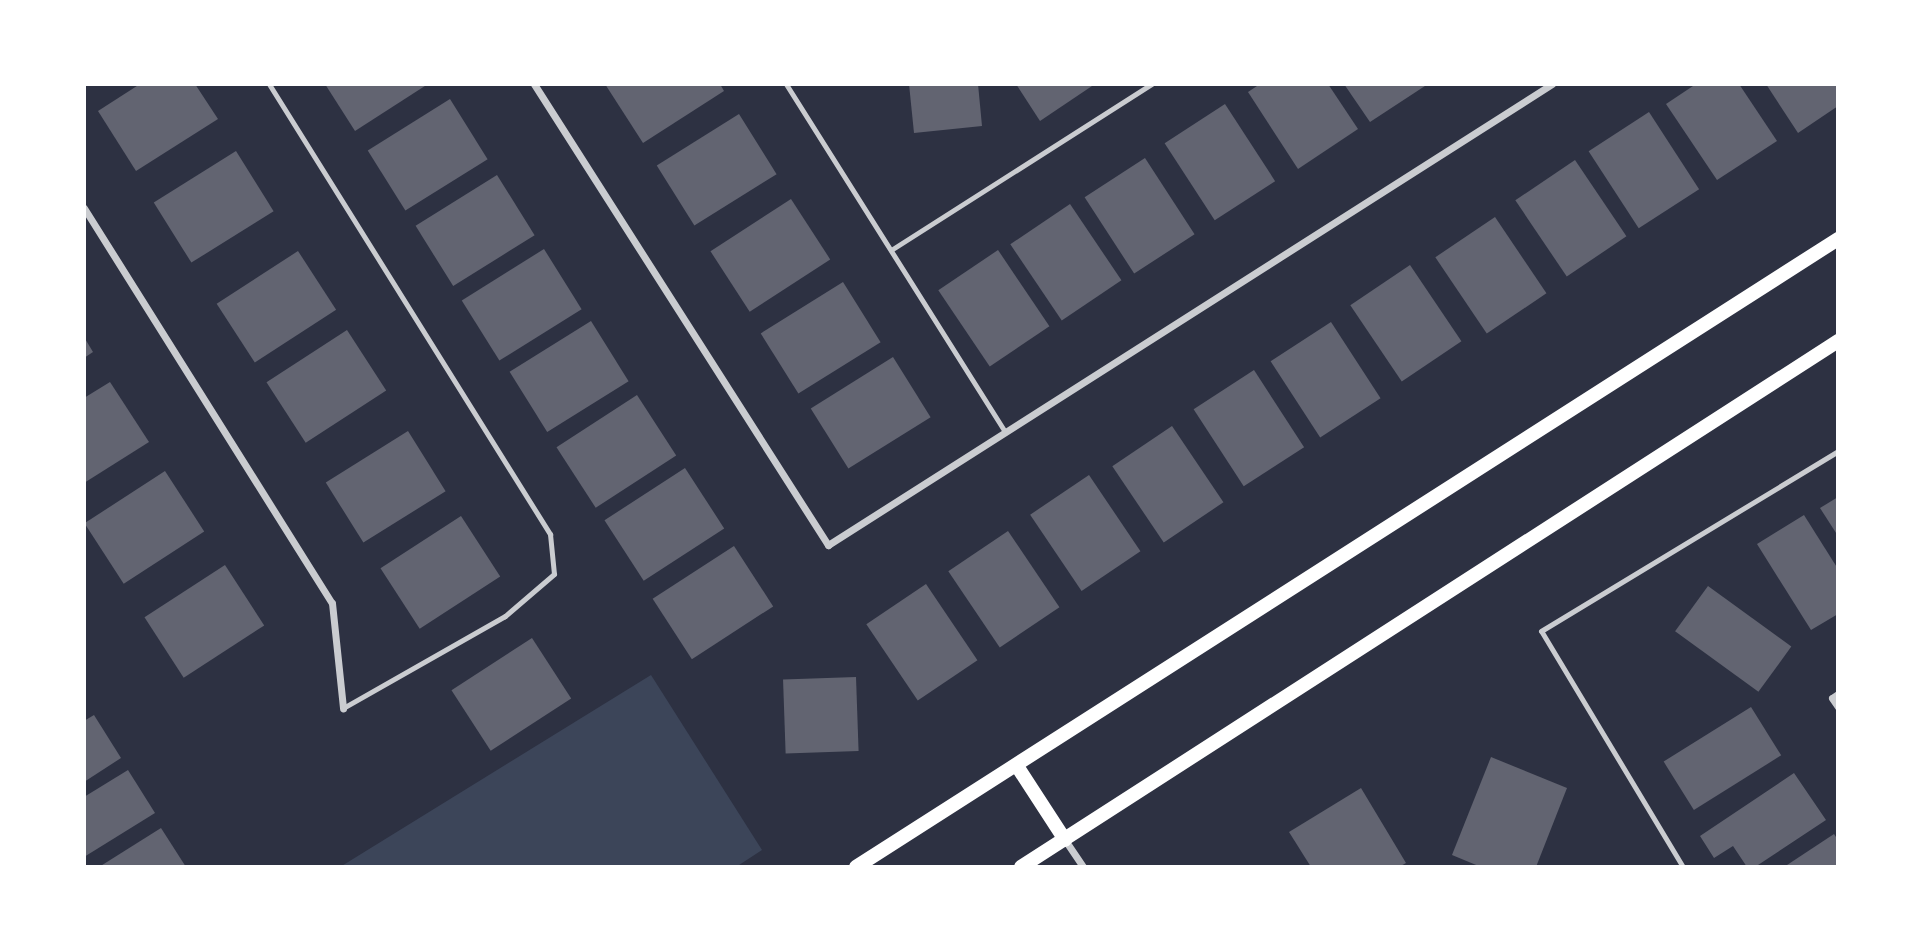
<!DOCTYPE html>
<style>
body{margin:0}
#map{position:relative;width:1922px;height:951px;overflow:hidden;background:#2d3142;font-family:Helvetica,sans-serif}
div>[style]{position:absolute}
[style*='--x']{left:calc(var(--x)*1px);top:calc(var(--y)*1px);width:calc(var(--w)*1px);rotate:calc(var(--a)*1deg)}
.green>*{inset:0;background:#3c4559}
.building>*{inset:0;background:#626471;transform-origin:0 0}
.service>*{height:5px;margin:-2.5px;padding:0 2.5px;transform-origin:2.5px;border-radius:2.5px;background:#caccd0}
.minor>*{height:7px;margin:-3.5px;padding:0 3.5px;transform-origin:3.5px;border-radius:3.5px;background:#caccd0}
.secondary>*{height:14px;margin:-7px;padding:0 7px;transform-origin:7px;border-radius:7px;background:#fff}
span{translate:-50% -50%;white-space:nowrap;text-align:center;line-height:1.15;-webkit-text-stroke:7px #fff;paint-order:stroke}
.frame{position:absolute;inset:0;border:86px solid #fff;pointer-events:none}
</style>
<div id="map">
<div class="green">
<i style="clip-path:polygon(651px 675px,762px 850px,736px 867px,340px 867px)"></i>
</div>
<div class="building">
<i style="clip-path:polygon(140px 84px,195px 84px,218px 119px,136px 171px,98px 111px)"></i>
<i style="clip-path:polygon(325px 84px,428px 84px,355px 131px)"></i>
<i style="clip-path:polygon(605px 84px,720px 84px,724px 91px,643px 143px)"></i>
<i style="clip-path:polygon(909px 84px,978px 84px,982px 126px,914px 133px)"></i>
<i style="clip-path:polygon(1016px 84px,1095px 84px,1040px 121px)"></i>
<i style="clip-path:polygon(1260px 84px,1328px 84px,1358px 129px,1298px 169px,1248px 92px)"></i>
<i style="clip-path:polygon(1344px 84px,1428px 84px,1370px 122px)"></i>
<i style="clip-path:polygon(1696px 84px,1739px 84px,1777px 141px,1717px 180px,1666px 104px)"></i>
<i style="clip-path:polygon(1766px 84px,1838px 84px,1838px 106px,1798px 133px)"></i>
<i style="left:450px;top:99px;width:71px;height:97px;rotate:58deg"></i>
<i style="left:1225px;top:104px;width:92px;height:72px;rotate:57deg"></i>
<i style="left:1649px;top:112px;width:92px;height:72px;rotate:57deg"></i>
<i style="left:739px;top:114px;width:71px;height:97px;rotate:58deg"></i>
<i style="left:236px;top:151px;width:71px;height:97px;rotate:58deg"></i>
<i style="left:1145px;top:158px;width:91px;height:72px;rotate:57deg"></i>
<i style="left:1575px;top:160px;width:92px;height:72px;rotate:56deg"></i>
<i style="left:497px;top:175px;width:71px;height:96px;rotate:58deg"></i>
<i style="left:791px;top:199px;width:72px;height:96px;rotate:57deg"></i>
<i style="left:1070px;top:204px;width:92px;height:72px;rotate:56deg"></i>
<i style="left:1495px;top:217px;width:92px;height:72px;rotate:56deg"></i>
<i style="left:544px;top:249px;width:71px;height:97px;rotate:58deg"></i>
<i style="left:998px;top:250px;width:92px;height:72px;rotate:56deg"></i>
<i style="left:298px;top:251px;width:70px;height:97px;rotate:57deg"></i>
<i style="left:1410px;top:265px;width:92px;height:72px;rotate:56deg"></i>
<i style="left:843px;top:282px;width:71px;height:97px;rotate:58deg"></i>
<i style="left:591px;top:321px;width:71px;height:96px;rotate:58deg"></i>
<i style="left:1331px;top:322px;width:91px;height:72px;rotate:57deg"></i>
<i style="left:347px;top:330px;width:72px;height:96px;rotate:57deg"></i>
<i style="clip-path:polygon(84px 337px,93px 352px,84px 358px)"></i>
<i style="left:893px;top:357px;width:71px;height:97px;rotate:58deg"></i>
<i style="left:1254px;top:370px;width:92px;height:72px;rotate:57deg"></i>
<i style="clip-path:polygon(110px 382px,149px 442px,84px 483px,84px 398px)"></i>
<i style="left:637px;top:395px;width:72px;height:96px;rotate:57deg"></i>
<i style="left:1172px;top:426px;width:92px;height:72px;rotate:56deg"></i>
<i style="left:408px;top:431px;width:71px;height:97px;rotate:58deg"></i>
<i style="left:685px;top:468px;width:72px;height:96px;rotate:57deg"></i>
<i style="left:165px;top:471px;width:72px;height:96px;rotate:57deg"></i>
<i style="left:1089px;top:475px;width:92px;height:71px;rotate:56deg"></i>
<i style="clip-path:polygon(1838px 497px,1838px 536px,1820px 508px)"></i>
<i style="clip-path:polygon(1804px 515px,1838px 569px,1838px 614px,1811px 630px,1757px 544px)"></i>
<i style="left:461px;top:516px;width:72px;height:96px;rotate:57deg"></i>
<i style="left:1008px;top:531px;width:92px;height:72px;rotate:56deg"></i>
<i style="left:734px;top:546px;width:72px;height:97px;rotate:57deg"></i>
<i style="left:225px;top:565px;width:72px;height:96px;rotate:57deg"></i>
<i style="left:926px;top:584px;width:92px;height:72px;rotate:56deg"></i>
<i style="left:1708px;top:586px;width:103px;height:56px;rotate:36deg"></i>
<i style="left:532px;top:638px;width:72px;height:96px;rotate:57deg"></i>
<i style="left:856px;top:677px;width:74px;height:73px;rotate:88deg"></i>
<i style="left:1751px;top:707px;width:57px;height:103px;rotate:58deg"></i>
<i style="clip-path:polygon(94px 715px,121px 758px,84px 782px,84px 721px)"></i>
<i style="clip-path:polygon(1491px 757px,1567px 788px,1536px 867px,1481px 867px,1452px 855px)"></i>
<i style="clip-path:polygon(128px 770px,155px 813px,84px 857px,84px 797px)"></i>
<i style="clip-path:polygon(1794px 773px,1826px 820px,1755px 867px,1747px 867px,1733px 846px,1714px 858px,1700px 836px)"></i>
<i style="clip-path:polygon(1361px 788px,1406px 863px,1399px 867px,1311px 867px,1289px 832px)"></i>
<i style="clip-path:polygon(161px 828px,186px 867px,99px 867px)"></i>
<i style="clip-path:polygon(1834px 834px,1838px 840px,1838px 867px,1784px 867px)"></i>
</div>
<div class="service">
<i style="--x:269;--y:84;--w:531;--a:58.02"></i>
<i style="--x:550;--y:534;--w:40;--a:84.3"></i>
<i style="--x:554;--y:574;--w:65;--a:139.4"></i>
<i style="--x:505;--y:616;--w:186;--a:150.4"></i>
<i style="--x:786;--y:84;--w:411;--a:57.8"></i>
<i style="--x:891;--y:250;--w:309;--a:-32.5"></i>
<i style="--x:1683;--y:867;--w:275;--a:-121"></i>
<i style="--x:1541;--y:631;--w:347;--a:-31.2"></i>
</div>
<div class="minor">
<i style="--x:534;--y:84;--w:547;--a:57.47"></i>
<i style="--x:828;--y:545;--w:858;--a:-32.49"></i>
<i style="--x:84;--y:208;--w:466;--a:57.9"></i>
<i style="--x:332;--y:603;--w:106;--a:84"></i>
<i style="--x:1838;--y:694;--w:7;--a:146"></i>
<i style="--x:1832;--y:698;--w:11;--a:56"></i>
<i style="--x:1065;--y:840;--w:32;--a:56"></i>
</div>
<div class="secondary">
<i style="--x:1017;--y:766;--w:88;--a:57"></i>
<i style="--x:856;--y:867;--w:1166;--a:-32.6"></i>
<i style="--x:1021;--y:867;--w:972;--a:-32.77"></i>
</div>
<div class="frame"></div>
</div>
